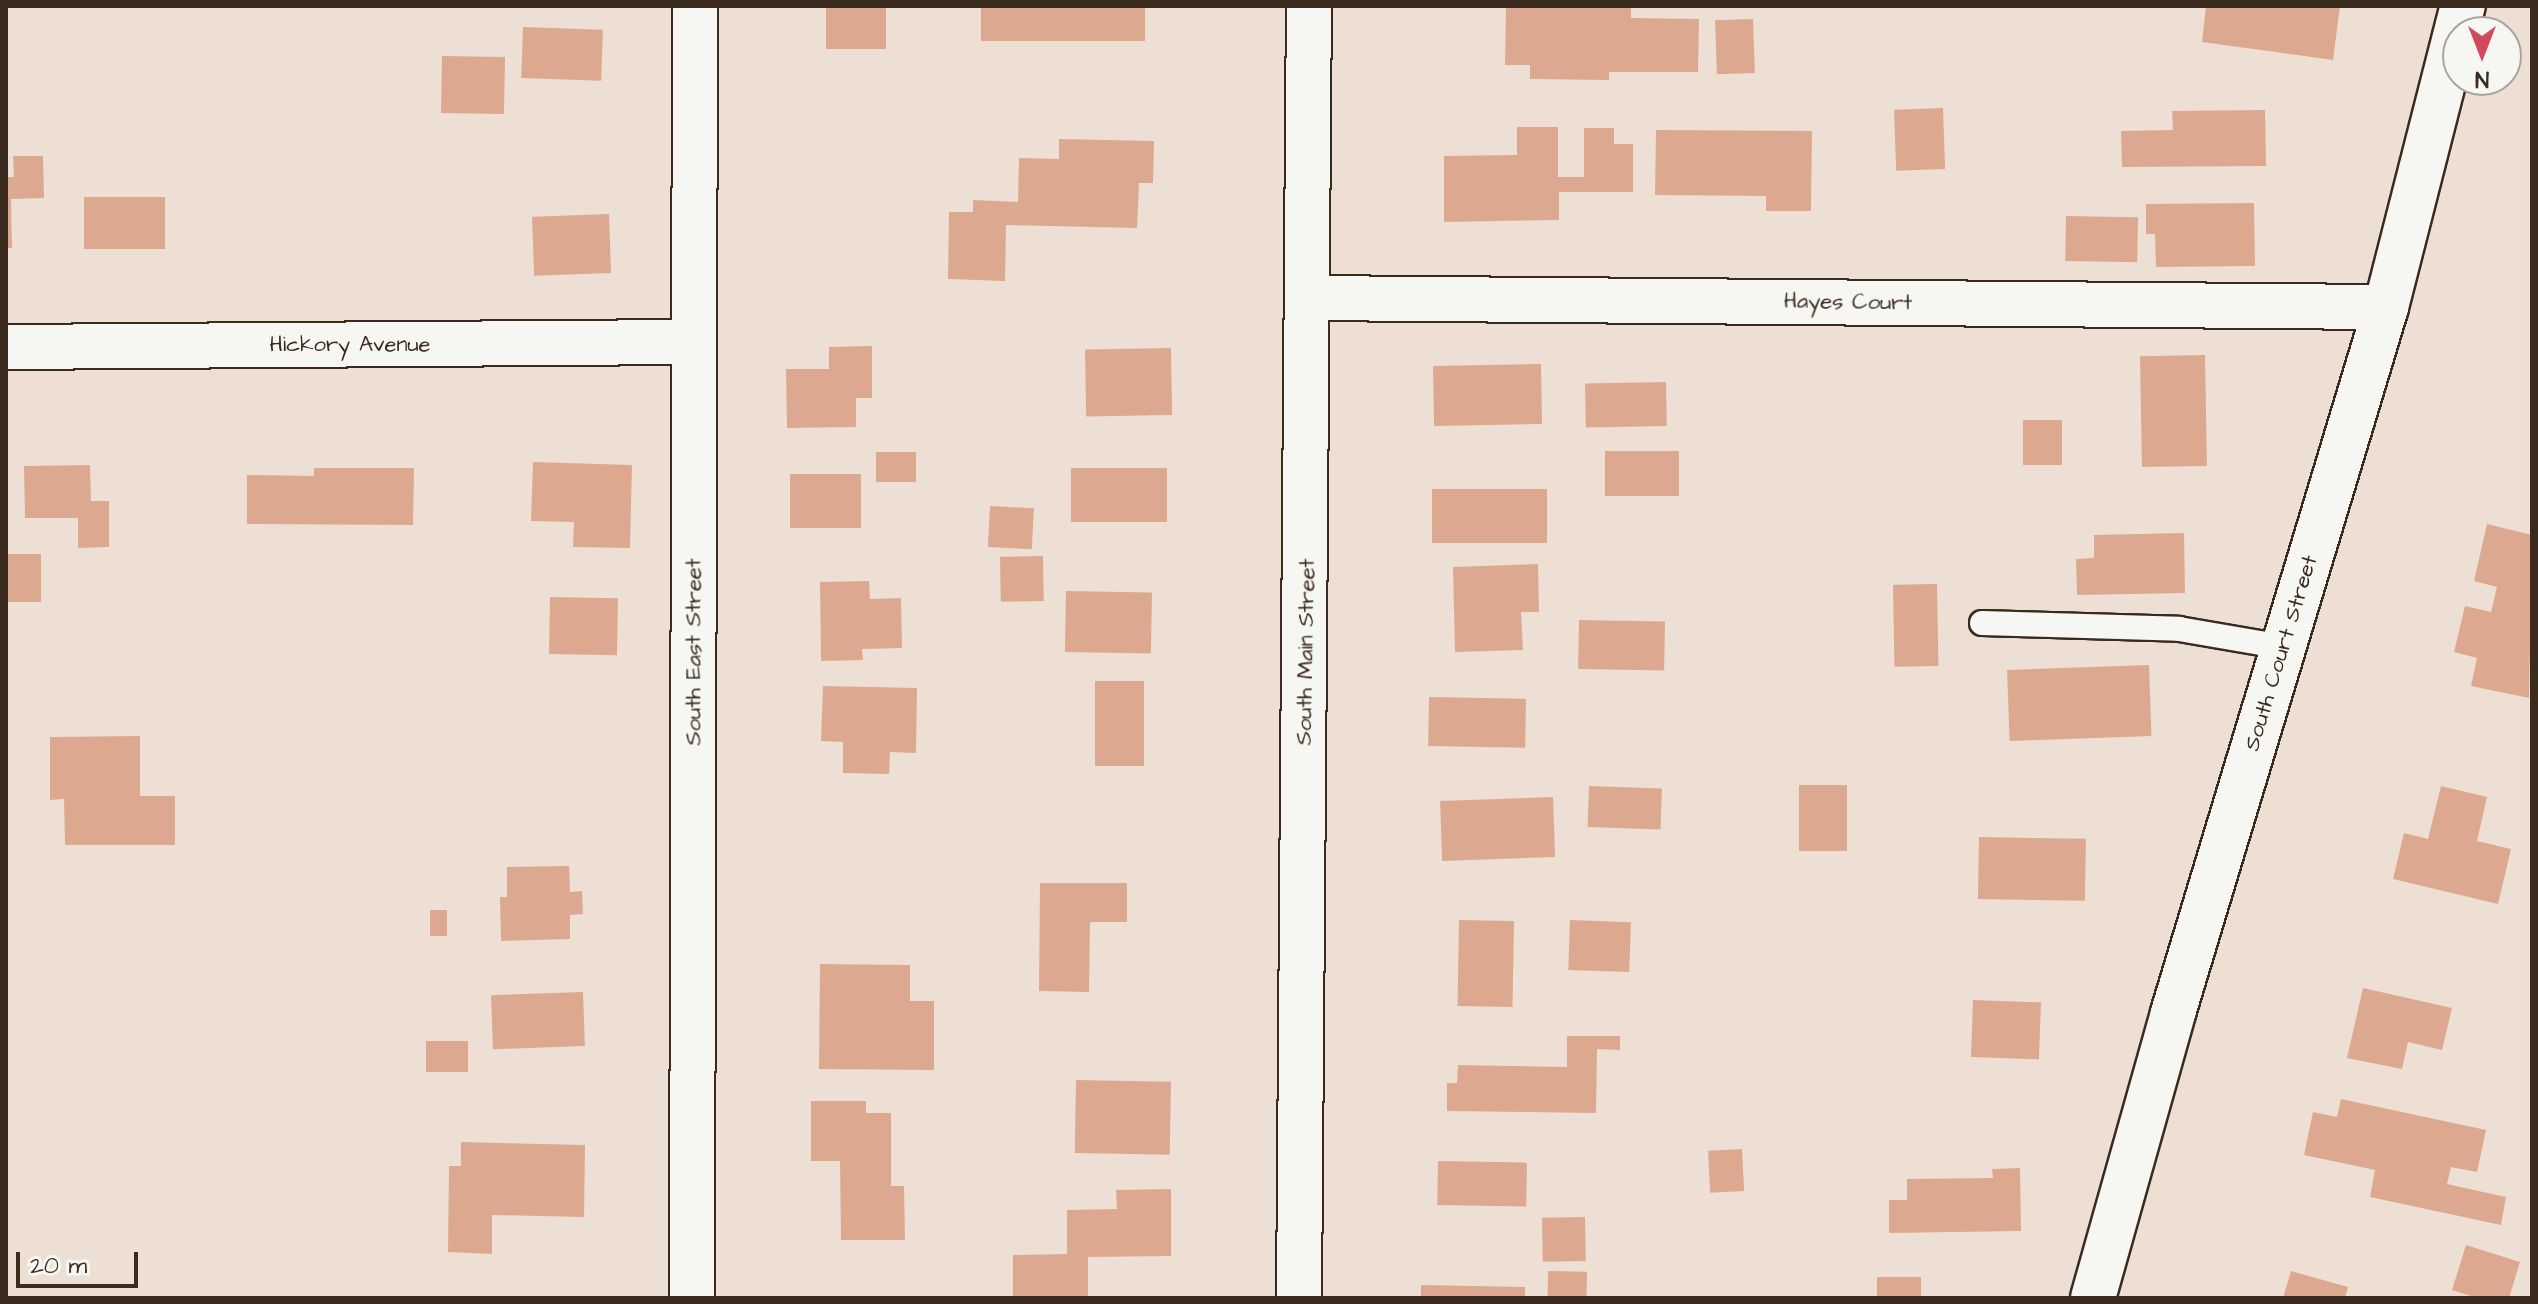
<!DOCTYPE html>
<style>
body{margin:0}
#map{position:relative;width:2538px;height:1304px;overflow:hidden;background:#eedfd5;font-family:"Architects Daughter",sans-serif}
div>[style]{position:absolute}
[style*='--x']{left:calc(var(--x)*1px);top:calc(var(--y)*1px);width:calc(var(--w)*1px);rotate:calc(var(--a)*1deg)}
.building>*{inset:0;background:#dca990;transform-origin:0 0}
.roads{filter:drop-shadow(2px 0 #3b2a1e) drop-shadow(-2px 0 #3b2a1e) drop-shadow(0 2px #3b2a1e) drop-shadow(0 -2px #3b2a1e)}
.service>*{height:24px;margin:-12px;padding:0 12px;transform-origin:12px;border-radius:12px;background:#f6f6f2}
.minor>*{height:44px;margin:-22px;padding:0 22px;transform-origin:22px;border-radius:22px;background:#f6f6f2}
.tertiary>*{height:44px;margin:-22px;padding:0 22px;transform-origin:22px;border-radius:22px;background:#f6f6f2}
span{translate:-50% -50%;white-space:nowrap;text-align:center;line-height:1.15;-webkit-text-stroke:8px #f6f6f2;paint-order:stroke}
.street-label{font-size:22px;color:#3b2a1e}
.frame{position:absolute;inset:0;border:8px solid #3b2a1e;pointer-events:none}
.north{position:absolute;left:2442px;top:16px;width:80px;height:80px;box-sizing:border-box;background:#f6f6f2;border:2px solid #aba49d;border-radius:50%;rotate:180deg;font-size:22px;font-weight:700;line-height:32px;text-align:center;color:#3b2a1e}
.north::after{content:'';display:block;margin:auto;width:28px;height:36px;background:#d1495b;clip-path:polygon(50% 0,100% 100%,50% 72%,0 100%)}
.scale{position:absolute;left:16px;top:1252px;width:122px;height:36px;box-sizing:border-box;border:4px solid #3b2a1e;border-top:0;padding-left:10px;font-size:24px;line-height:28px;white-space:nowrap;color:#3b2a1e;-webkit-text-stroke:6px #f6f6f2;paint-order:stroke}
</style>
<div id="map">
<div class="building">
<i style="left:826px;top:6px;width:60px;height:43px"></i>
<i style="left:981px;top:6px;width:164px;height:35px"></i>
<i style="clip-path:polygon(1631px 6px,1631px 18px,1699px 19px,1698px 72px,1609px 72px,1609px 80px,1530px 79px,1530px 65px,1505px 65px,1506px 8px)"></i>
<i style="clip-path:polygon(2206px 6px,2340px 6px,2333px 60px,2202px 42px)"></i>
<i style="left:1753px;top:19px;width:54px;height:38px;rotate:88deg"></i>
<i style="left:523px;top:27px;width:80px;height:51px;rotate:2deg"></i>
<i style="left:442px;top:56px;width:63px;height:57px;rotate:1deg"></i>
<i style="left:1943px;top:108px;width:61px;height:49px;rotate:88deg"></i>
<i style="clip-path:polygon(2265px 110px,2266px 166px,2122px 167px,2121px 131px,2173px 130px,2172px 111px)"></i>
<i style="clip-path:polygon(1517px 127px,1558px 127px,1558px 177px,1584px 177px,1584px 128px,1614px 128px,1614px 144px,1633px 144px,1633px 192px,1559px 192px,1559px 220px,1444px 222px,1444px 156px,1517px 155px)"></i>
<i style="clip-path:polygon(1656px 130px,1812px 131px,1811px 211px,1766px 211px,1766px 196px,1655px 195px)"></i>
<i style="clip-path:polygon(1059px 139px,1154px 141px,1153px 183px,1139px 183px,1137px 228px,1006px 225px,1005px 281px,948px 279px,949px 212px,973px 212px,973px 200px,1018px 202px,1019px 158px,1059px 159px)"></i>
<i style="clip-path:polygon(13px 156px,43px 156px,44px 198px,11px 199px,12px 248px,6px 248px,6px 177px,14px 177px)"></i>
<i style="left:84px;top:197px;width:81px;height:52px"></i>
<i style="clip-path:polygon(2254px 203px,2255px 266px,2156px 267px,2155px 234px,2146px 234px,2146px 204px)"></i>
<i style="left:609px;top:214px;width:59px;height:77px;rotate:88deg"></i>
<i style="left:2066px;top:216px;width:72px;height:45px;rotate:1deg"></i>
<i style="clip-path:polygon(872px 346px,872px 398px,856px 398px,856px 427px,787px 428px,786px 369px,829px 369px,829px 347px)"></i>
<i style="left:1171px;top:348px;width:67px;height:86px;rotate:89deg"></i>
<i style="left:2205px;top:355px;width:111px;height:65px;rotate:89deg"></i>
<i style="left:1541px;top:364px;width:60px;height:108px;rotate:89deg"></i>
<i style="left:1666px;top:382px;width:44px;height:81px;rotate:89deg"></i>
<i style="left:2023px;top:420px;width:39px;height:45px"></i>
<i style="left:1605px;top:451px;width:74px;height:45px"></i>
<i style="left:916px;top:452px;width:30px;height:40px;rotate:90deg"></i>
<i style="clip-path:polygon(533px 462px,632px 465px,630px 548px,573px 547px,574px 522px,531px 521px)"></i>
<i style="clip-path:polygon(90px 465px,91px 501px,109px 501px,109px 547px,78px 548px,78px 518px,25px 518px,24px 466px)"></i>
<i style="clip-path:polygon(314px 468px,414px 468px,413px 525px,247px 524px,247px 475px,314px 476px)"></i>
<i style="left:1071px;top:468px;width:96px;height:54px"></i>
<i style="left:790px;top:474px;width:71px;height:54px"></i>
<i style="left:1432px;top:489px;width:115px;height:54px"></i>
<i style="left:990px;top:506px;width:44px;height:41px;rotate:3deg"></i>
<i style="clip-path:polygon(2487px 524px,2532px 535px,2529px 698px,2471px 686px,2477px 658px,2454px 652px,2465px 606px,2491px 612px,2497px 587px,2474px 581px)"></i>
<i style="clip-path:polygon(2184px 533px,2185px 593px,2077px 595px,2076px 559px,2094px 558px,2094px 535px)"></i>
<i style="left:8px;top:554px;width:33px;height:48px"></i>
<i style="left:1043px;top:556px;width:45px;height:43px;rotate:89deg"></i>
<i style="clip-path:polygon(1538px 564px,1539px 612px,1521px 612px,1523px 650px,1455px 652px,1453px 567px)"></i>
<i style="clip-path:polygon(869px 581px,870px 599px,901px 598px,902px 648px,862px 649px,863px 660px,821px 661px,820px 582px)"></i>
<i style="left:1937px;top:584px;width:82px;height:44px;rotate:89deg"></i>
<i style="left:1066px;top:591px;width:86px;height:61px;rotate:1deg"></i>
<i style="left:550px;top:597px;width:68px;height:57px;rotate:1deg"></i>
<i style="left:1579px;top:620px;width:86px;height:49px;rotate:1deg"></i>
<i style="left:2149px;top:665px;width:71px;height:142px;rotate:88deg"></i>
<i style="left:1095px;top:681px;width:49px;height:85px"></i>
<i style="clip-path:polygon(823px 686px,917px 688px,916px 753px,890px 752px,889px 774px,843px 773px,843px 742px,821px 741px)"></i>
<i style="left:1429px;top:697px;width:97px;height:49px;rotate:1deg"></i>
<i style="clip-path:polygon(140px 736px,140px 796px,175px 796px,175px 845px,65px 845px,64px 799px,50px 800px,50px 737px)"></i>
<i style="left:1799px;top:785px;width:48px;height:66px"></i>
<i style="left:1589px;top:786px;width:73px;height:41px;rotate:2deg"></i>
<i style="clip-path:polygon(2441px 786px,2487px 797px,2477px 841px,2511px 849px,2498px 904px,2393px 879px,2404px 833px,2428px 839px)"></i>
<i style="left:1553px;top:797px;width:60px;height:113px;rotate:88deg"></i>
<i style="left:1979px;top:837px;width:107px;height:62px;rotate:1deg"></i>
<i style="clip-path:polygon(569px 866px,570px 892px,582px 891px,583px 914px,570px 915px,570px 939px,501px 941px,500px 897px,507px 897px,507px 867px)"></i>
<i style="clip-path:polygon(1040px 883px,1127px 883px,1127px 922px,1090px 922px,1089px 992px,1039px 991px)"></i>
<i style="left:430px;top:910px;width:17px;height:26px"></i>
<i style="left:1459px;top:920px;width:55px;height:86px;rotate:1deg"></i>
<i style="left:1570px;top:920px;width:61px;height:50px;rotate:2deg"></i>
<i style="clip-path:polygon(820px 964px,910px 965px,910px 1001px,934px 1001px,934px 1070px,819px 1069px)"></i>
<i style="clip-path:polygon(2363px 988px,2452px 1008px,2442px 1050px,2408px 1042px,2402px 1069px,2347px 1058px)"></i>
<i style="left:583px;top:992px;width:54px;height:92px;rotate:88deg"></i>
<i style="left:1973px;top:1000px;width:68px;height:57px;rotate:2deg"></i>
<i style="clip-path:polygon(1567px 1036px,1620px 1036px,1620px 1050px,1597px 1049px,1596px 1113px,1447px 1111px,1447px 1083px,1457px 1083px,1458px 1065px,1567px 1067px)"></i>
<i style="left:426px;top:1041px;width:42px;height:31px"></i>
<i style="left:1076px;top:1080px;width:95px;height:73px;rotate:1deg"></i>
<i style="clip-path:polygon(2341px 1099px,2486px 1130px,2477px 1172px,2451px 1167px,2447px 1184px,2506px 1197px,2501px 1225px,2370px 1197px,2375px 1170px,2304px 1155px,2313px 1112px,2337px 1117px)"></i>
<i style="clip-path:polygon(811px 1101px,866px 1101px,866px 1113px,891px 1113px,891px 1186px,904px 1186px,905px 1240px,841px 1240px,840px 1161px,811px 1161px)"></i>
<i style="clip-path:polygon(461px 1142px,585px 1145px,584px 1217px,492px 1215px,492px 1254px,448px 1252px,449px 1166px,461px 1166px)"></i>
<i style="left:1742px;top:1149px;width:42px;height:34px;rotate:87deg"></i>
<i style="left:1438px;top:1161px;width:89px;height:44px;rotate:1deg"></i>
<i style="clip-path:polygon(2020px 1168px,2021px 1231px,1889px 1233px,1889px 1200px,1907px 1200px,1907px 1179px,1993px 1178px,1992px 1169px)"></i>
<i style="clip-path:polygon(1171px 1189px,1171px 1256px,1088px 1257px,1088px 1298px,1013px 1298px,1013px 1255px,1067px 1254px,1067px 1210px,1117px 1209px,1116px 1190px)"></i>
<i style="left:1585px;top:1217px;width:44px;height:43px;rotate:89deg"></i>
<i style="clip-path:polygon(2466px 1245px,2520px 1262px,2509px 1298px,2477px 1298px,2452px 1290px)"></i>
<i style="left:1548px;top:1271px;width:39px;height:27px;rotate:1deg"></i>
<i style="clip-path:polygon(2291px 1271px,2348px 1287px,2345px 1298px,2283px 1298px)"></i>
<i style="left:1877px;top:1277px;width:44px;height:21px"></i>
<i style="clip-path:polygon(1421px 1285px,1525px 1287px,1525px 1298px,1421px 1298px)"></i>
</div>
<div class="roads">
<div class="service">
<i style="--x:1982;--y:623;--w:197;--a:1.7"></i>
<i style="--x:2179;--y:629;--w:106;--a:9.8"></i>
</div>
<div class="minor">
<i style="--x:1309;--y:298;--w:1077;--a:0.48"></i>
<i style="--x:6;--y:347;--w:688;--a:-0.42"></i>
<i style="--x:692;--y:1298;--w:1292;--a:-89.87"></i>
<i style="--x:2093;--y:1298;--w:296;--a:-74.3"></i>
<i style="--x:2173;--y:1013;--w:737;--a:-73.21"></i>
<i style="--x:2386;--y:307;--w:311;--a:-75.7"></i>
</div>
<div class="tertiary">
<i style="--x:1299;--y:1298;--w:1292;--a:-89.56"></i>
</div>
</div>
<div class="street-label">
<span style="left:1848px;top:302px;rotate:1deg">Hayes Court</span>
<span style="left:350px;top:345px">Hickory Avenue</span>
<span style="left:694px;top:652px;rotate:-90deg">South East Street</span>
<span style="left:1306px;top:652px;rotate:-89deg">South Main Street</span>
<span style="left:2281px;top:653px;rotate:-73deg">South Court Street</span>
</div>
<div class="frame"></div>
<div class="north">N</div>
<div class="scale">20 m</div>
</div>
